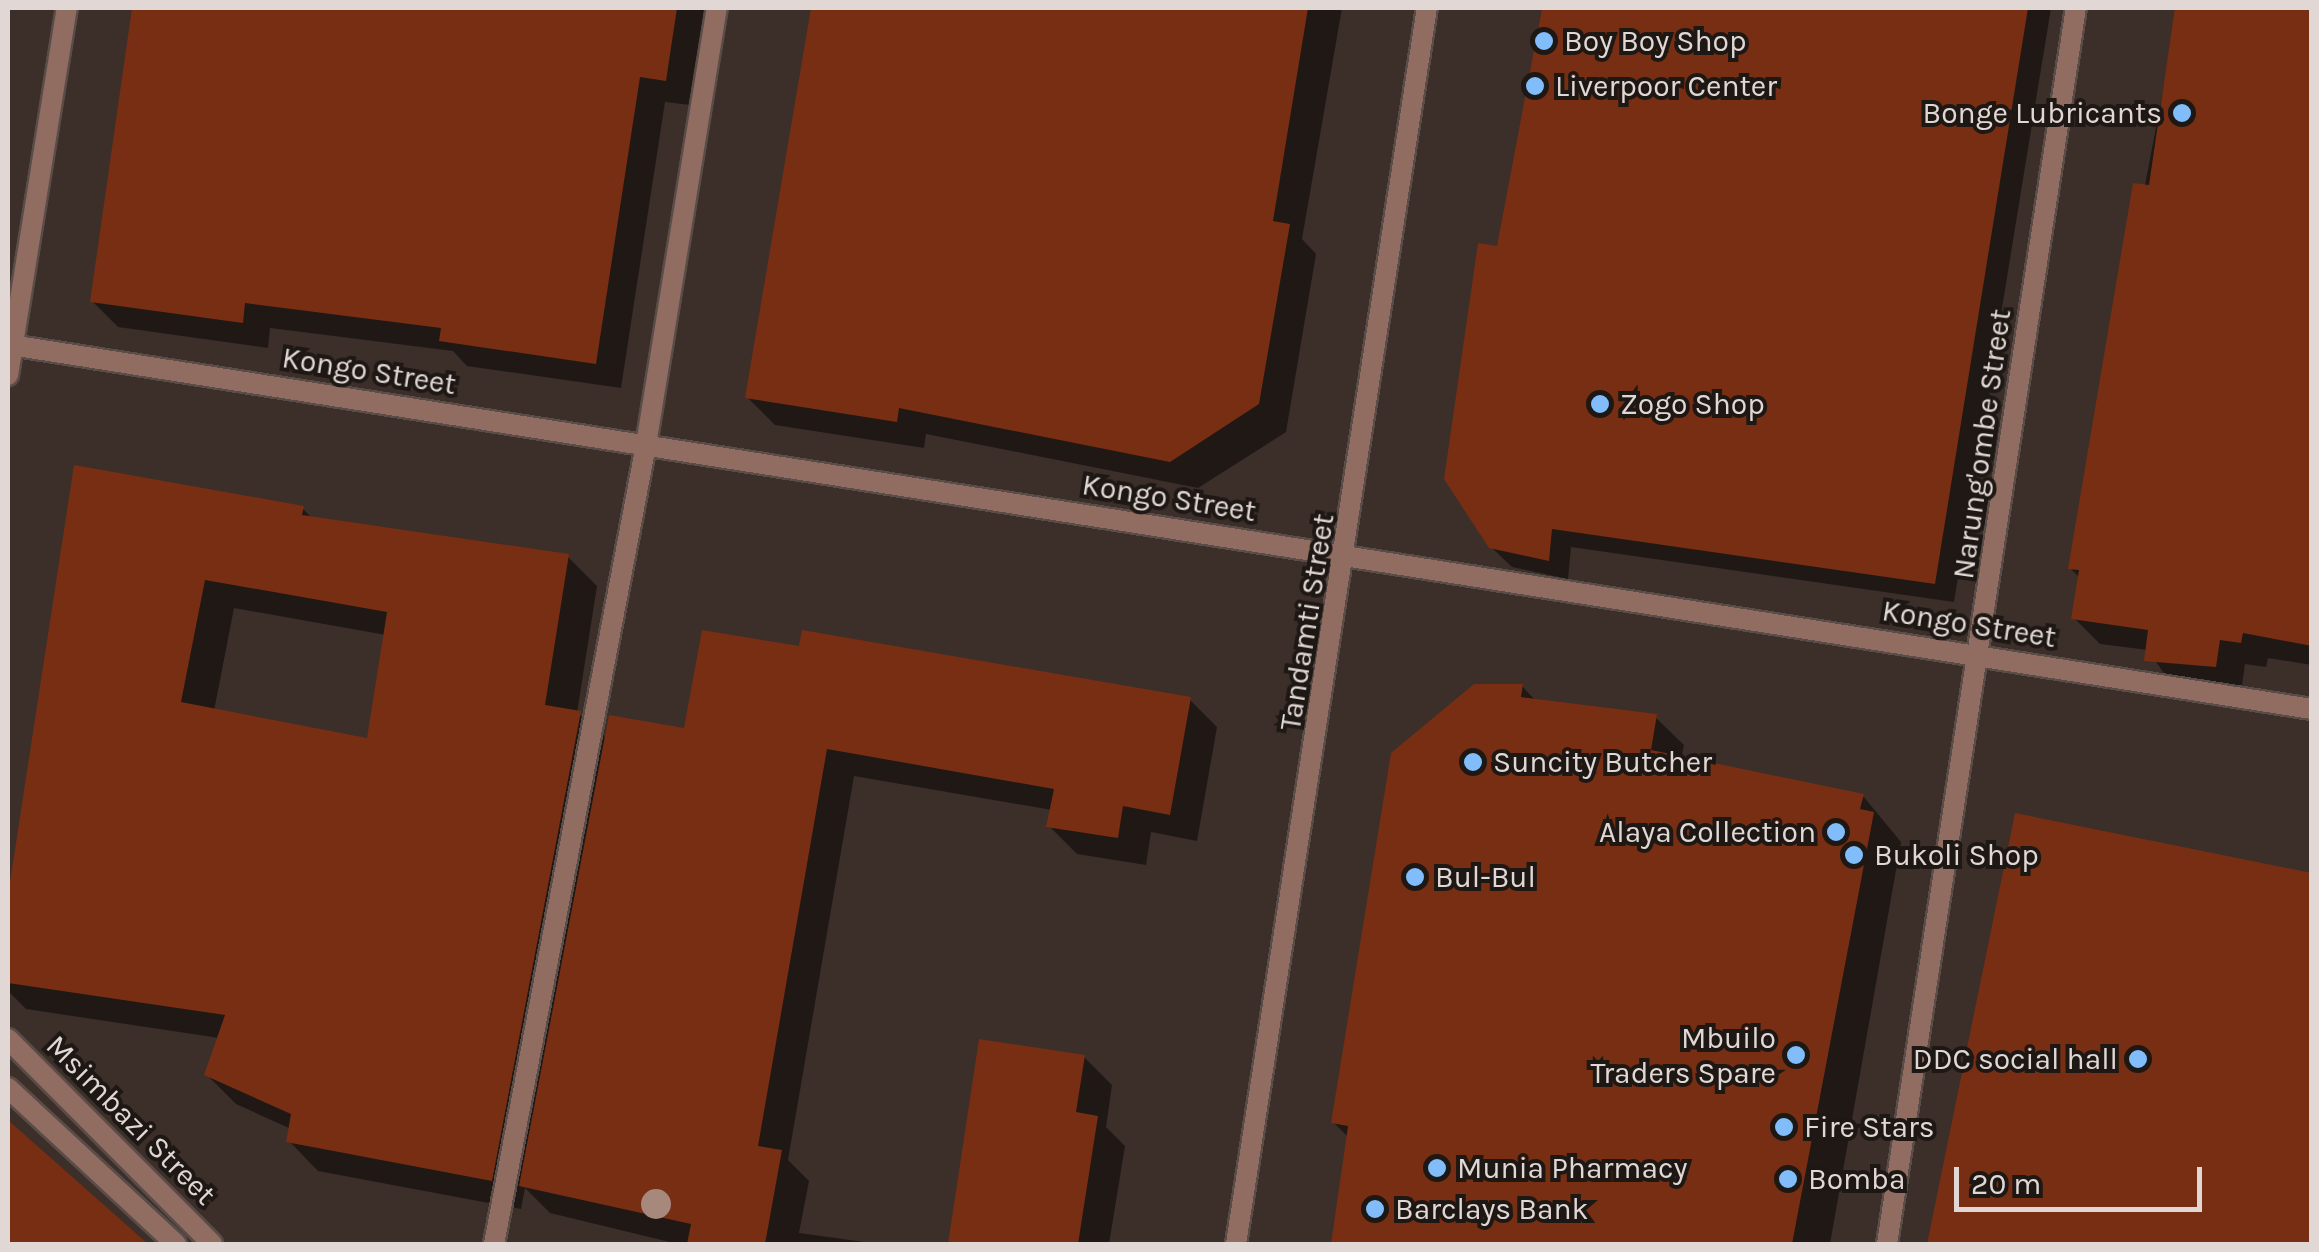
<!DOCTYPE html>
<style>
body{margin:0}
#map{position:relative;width:2319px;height:1252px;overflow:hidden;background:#3c2e29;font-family:Karla,sans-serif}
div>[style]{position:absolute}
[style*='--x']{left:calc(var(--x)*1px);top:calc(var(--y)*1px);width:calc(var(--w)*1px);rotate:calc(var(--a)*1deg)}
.shadow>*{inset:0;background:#0007}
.building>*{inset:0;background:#782e13}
.roads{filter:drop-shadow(2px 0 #5a4c48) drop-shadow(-2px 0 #5a4c48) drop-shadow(0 2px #5a4c48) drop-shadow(0 -2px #5a4c48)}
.service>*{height:20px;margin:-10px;padding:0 10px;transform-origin:10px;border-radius:10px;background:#916d61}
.minor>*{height:20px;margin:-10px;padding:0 10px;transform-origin:10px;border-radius:10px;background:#916d61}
.tertiary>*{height:20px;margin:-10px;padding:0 10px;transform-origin:10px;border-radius:10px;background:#916d61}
.trees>*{width:30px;height:30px;margin:-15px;border-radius:50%;background:#a7887d}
.dots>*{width:28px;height:28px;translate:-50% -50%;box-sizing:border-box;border:5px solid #1e1815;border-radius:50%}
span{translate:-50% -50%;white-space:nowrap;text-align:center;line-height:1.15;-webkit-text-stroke:8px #1e1815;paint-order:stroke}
.poi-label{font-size:30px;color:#e1d7d4}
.left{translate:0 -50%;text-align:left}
.right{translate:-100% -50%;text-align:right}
.street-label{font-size:30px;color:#e1d7d4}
.frame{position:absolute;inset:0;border:10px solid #e1d7d4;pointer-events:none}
.scale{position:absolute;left:1954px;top:1167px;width:248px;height:45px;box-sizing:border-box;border:5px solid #e1d7d4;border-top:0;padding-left:12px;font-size:30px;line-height:35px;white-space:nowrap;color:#e1d7d4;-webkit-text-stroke:8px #1e1815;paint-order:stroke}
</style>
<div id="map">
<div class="shadow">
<i style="clip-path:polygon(135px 8px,705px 8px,691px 105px,665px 102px,621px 388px,467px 366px,453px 351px,270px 328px,268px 348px,118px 327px,92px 301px)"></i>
<i style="clip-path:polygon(814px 8px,1342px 8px,1302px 239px,1316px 254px,1286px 432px,1198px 488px,926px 434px,924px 448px,775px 425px,748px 398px)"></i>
<i style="clip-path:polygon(1542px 8px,2051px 8px,1954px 602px,1571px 547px,1568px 579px,1512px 567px,1491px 547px,1499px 249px)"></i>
<i style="clip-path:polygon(2179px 8px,2312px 8px,2312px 665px,2268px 658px,2266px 667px,2245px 664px,2241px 692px,2172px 685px,2148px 650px,2100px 644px,2074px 618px,2080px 578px,2071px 569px)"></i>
<i style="clip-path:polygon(evenodd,76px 468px,302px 508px,313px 519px,568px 557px,597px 586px,577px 713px,607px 739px,686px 731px,801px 649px,1189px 699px,1217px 727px,1197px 841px,1151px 832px,1146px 865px,1077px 854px,1049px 826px,1052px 810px,854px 776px,788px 1160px,809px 1181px,799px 1233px,879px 1244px,678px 1244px,550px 1213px,525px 1188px,521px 1209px,318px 1171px,289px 1141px,291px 1129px,236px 1104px,207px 1075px,219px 1038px,26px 1009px,8px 991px,8px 909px,76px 468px,234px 608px,386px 635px,369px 741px,214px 711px,234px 608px)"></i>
<i style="clip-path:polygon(1522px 686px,1537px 702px,1655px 717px,1684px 745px,1681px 759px,1863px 796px,1901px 842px,1830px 1244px,1333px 1244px,1349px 1138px,1333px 1122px)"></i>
<i style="clip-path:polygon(2016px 816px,2312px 875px,2312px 1244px,1930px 1244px)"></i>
<i style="clip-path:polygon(981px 1042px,1084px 1057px,1112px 1085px,1106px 1127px,1125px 1146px,1109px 1244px,950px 1244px)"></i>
<i style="clip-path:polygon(8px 1124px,144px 1244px,8px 1244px)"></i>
</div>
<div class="building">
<i style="clip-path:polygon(132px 8px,677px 8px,666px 81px,640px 77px,596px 364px,439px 341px,441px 328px,245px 303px,243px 323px,90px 302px)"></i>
<i style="clip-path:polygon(811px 8px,1308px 8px,1273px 221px,1290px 224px,1259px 404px,1170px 462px,899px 408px,897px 422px,745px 398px)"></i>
<i style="clip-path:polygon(1542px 8px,2028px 8px,1935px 584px,1552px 529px,1549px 561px,1489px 548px,1444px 479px,1478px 243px,1497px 246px)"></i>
<i style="clip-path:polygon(2175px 8px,2312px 8px,2312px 646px,2243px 633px,2241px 643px,2220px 640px,2216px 667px,2144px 661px,2148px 630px,2071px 619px,2079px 570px,2068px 569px,2133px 183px,2149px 185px)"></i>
<i style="clip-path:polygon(evenodd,74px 465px,304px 506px,302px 515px,569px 554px,545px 705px,581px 711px,492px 1181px,286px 1142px,291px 1114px,204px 1075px,225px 1015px,8px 983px,8px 895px,74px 465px,205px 580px,387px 612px,367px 738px,181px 702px,205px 580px)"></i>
<i style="clip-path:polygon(702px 630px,799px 646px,802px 630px,1191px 697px,1170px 815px,1123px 806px,1118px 838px,1046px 827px,1054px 789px,827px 749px,758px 1146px,782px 1150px,765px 1244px,687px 1244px,691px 1224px,519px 1186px,609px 715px,684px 728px)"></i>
<i style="clip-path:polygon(1474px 684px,1523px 684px,1521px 697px,1657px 714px,1651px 750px,1864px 794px,1860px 809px,1874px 812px,1792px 1244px,1331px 1244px,1348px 1126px,1331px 1123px,1391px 753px)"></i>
<i style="clip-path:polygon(2015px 813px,2312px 873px,2312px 1244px,1927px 1244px)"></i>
<i style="clip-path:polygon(979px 1039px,1085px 1055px,1076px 1112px,1098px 1116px,1078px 1244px,948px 1244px)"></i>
<i style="clip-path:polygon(8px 1120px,148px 1244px,8px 1244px)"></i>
</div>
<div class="roads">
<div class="service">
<i style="--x:8;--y:1088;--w:229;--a:42.9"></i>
</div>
<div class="minor">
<i style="--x:17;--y:346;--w:2324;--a:8.99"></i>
<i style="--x:8;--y:375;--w:372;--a:-80.9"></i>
<i style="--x:494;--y:1244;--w:813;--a:-79.23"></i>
<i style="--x:646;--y:445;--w:443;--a:-80.8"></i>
<i style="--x:1236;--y:1244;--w:1251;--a:-81.22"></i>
<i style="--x:1887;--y:1244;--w:1250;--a:-81.31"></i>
</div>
<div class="tertiary">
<i style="--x:8;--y:1039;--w:289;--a:45.1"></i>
</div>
</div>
<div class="trees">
<i style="left:656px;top:1204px"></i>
</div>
<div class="dots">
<i style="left:1544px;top:41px;background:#80bdfa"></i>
<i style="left:1535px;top:86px;background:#80bdfa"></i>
<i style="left:2182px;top:113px;background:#80bdfa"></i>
<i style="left:1600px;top:404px;background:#80bdfa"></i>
<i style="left:1473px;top:762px;background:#80bdfa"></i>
<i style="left:1836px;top:832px;background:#80bdfa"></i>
<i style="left:1854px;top:855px;background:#80bdfa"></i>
<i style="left:1415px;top:877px;background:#80bdfa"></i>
<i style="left:1796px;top:1055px;background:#80bdfa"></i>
<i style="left:2138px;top:1059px;background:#80bdfa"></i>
<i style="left:1784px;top:1127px;background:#80bdfa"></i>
<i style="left:1437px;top:1168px;background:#80bdfa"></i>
<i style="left:1788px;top:1179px;background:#80bdfa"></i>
<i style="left:1375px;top:1209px;background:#80bdfa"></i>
</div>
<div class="poi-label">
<span class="left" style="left:1564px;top:41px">Boy Boy Shop</span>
<span class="left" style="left:1555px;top:86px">Liverpoor Center</span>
<span class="right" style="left:2162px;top:113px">Bonge Lubricants</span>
<span class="left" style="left:1620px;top:404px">Zogo Shop</span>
<span class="left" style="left:1493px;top:762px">Suncity Butcher</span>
<span class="right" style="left:1816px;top:832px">Alaya Collection</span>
<span class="left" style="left:1874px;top:855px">Bukoli Shop</span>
<span class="left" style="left:1435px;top:877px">Bul-Bul</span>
<span class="right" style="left:1776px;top:1055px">Mbuilo<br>Traders Spare</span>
<span class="right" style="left:2118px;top:1059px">DDC social hall</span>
<span class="left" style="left:1804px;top:1127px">Fire Stars</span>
<span class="left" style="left:1457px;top:1168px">Munia Pharmacy</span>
<span class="left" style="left:1808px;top:1179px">Bomba</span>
<span class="left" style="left:1395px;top:1209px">Barclays Bank</span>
</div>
<div class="street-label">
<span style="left:369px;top:371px;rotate:9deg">Kongo Street</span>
<span style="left:1982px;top:444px;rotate:-82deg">Narung'ombe Street</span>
<span style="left:1169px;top:498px;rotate:9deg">Kongo Street</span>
<span style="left:1307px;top:622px;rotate:-81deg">Tandamti Street</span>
<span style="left:1969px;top:624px;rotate:9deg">Kongo Street</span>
<span style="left:131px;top:1120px;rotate:45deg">Msimbazi Street</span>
</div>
<div class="frame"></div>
<div class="scale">20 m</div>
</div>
